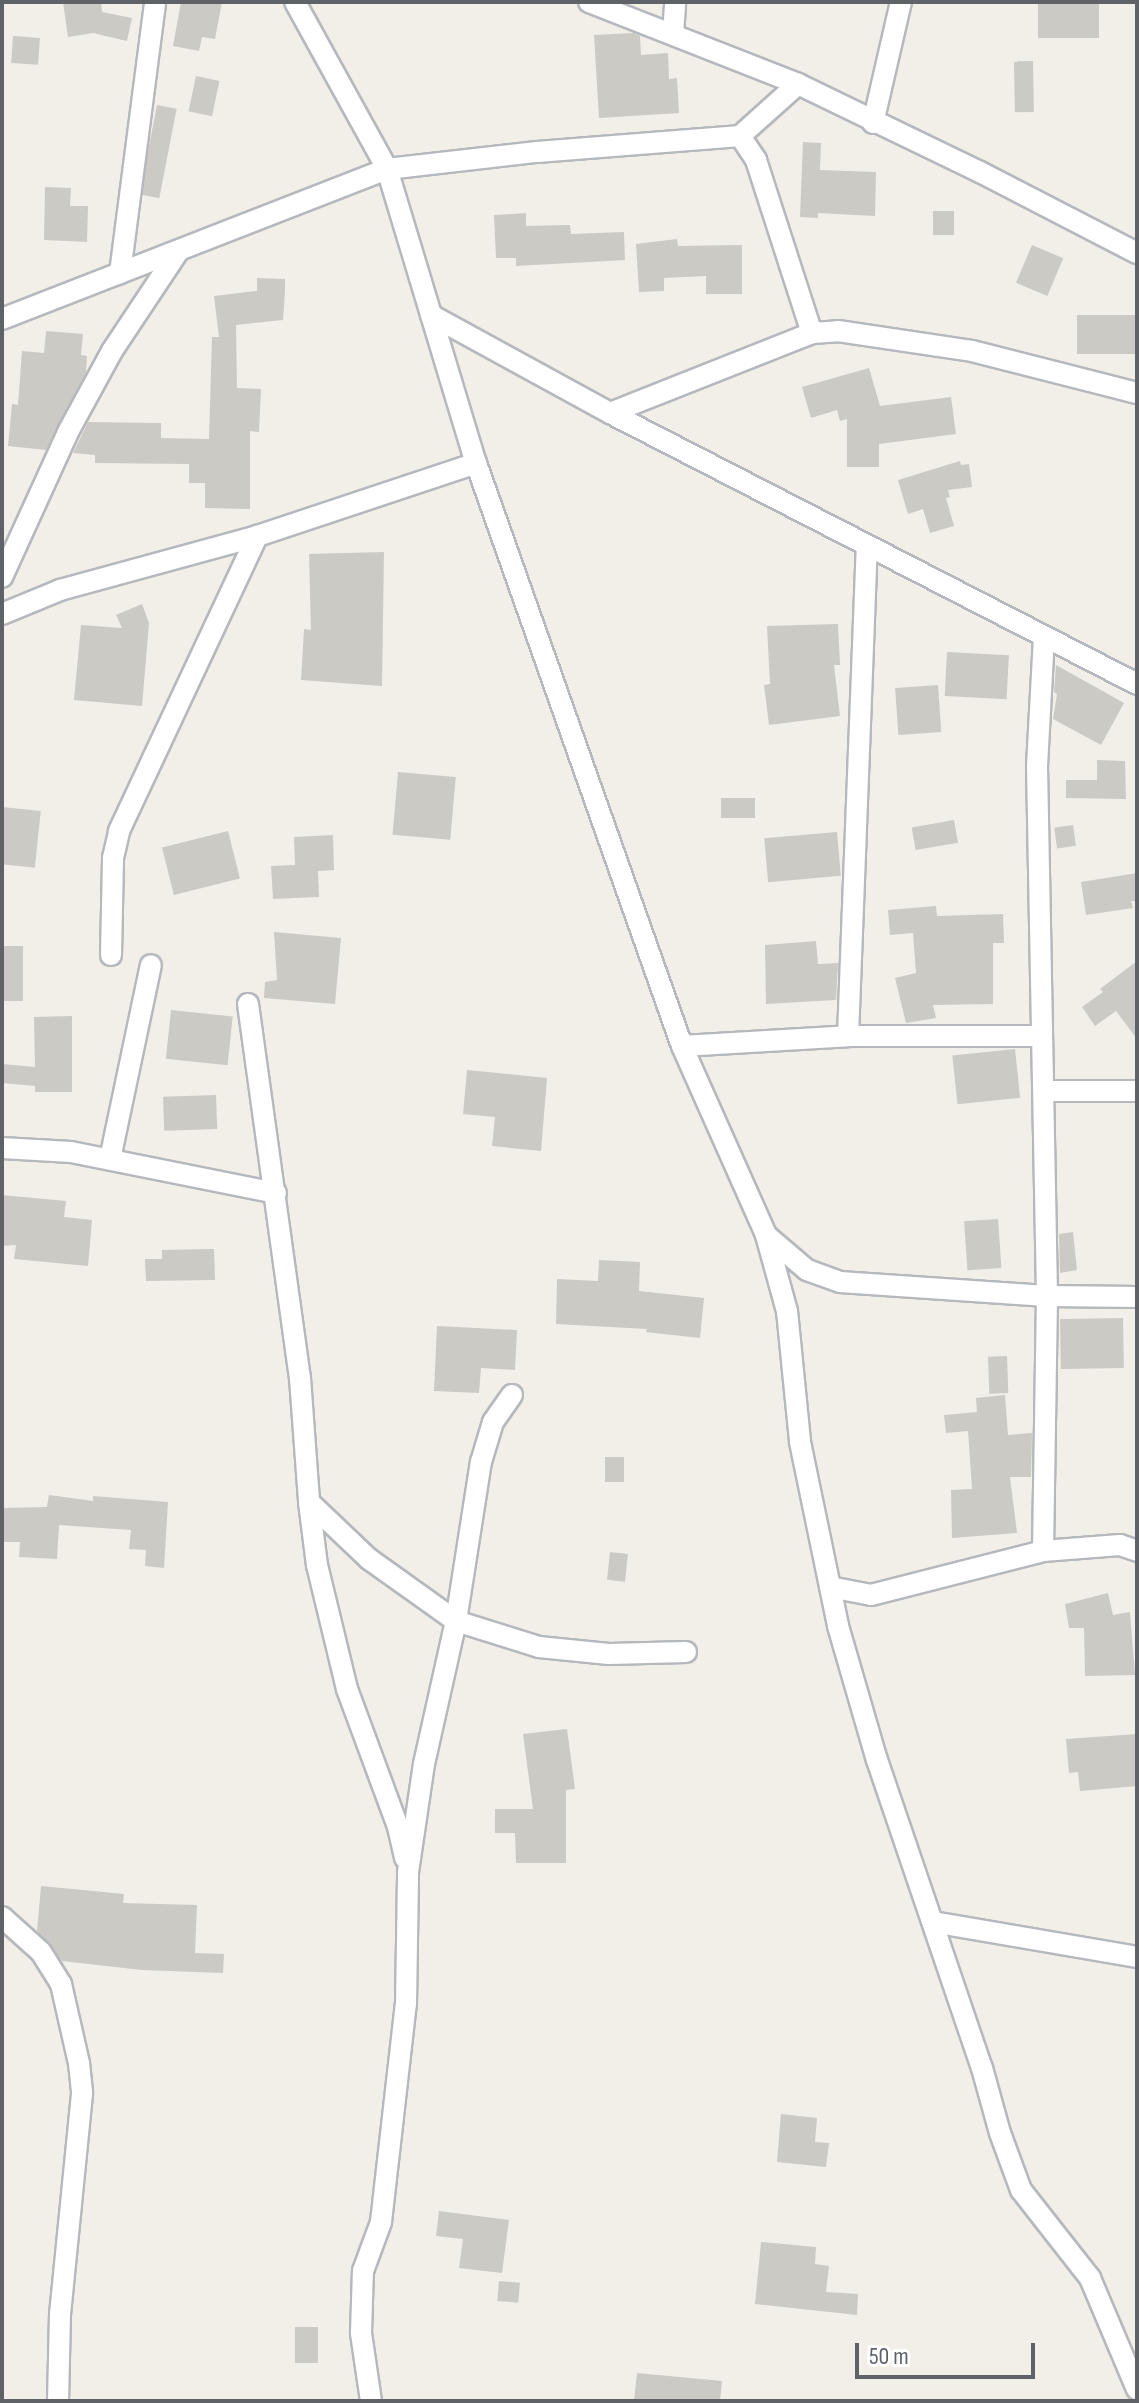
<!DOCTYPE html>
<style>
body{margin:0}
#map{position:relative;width:1139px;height:2403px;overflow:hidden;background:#f1efe8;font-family:"Sofia Sans Condensed",sans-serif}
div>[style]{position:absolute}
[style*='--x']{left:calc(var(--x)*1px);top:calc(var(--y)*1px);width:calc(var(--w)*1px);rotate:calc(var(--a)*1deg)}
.building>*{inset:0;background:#cccac5;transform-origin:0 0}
.roads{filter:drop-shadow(2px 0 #b5b8bc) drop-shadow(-2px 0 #b5b8bc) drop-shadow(0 2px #b5b8bc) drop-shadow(0 -2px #b5b8bc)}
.street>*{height:20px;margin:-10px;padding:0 10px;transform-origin:10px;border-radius:10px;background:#fff}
span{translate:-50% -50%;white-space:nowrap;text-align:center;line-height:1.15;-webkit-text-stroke:6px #fff;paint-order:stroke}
.frame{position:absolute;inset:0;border:4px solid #5f6368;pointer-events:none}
.scale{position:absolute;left:855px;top:2343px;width:180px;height:36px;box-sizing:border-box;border:4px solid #5f6368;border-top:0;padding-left:10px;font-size:24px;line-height:28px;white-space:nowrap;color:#5f6368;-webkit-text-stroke:6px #fff;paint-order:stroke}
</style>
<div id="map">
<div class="building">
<i style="clip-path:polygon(63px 2px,101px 2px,102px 12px,132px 18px,127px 41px,93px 33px,68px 37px)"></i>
<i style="clip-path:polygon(181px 2px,222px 2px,215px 39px,202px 37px,199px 51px,173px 46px)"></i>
<i style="left:1038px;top:2px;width:61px;height:36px"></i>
<i style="clip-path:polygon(633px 33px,640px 36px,641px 55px,668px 53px,669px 79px,677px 78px,679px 113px,599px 118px,594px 35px)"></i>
<i style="left:13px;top:36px;width:27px;height:27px;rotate:4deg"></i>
<i style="left:1033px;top:61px;width:51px;height:19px;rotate:89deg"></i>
<i style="left:196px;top:76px;width:24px;height:36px;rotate:12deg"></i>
<i style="left:157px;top:105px;width:20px;height:91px;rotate:11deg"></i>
<i style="clip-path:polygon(803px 142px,821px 143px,820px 170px,876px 172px,875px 216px,818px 213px,818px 218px,800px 217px)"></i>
<i style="clip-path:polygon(45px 187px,71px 188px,70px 206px,88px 206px,87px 242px,44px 240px)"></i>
<i style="left:933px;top:211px;width:21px;height:24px"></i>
<i style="clip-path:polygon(526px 213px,526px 226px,570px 225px,571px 234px,624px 232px,625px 260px,516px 266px,516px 258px,496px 258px,494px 215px)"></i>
<i style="clip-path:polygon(677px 239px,678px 246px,742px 245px,742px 294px,706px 294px,706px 276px,664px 278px,664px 291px,639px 292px,636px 244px)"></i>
<i style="left:1032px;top:245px;width:34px;height:41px;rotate:23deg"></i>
<i style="clip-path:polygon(257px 278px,285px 279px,285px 292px,283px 320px,236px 325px,237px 388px,261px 389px,259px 432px,250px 431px,250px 509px,205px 508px,205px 483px,189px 483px,189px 464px,95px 463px,95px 455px,73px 453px,88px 422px,161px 423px,161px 438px,209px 439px,212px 337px,219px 337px,214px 296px,257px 291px)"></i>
<i style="left:1137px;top:315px;width:39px;height:60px;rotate:90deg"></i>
<i style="clip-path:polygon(46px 331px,83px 334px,81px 355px,87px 356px,86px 372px,46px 450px,8px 446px,12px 404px,18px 405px,22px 351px,44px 353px)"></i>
<i style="clip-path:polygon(869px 368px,880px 406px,951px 397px,956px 434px,879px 444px,879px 467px,847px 467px,847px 419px,840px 421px,837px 410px,811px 418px,802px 387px)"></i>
<i style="clip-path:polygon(960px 461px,961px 465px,969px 464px,972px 487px,948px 490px,950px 497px,946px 498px,954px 526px,930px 533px,923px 509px,908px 514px,898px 480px)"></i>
<i style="clip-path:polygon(384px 552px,382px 686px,301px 680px,304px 629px,311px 630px,309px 554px)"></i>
<i style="clip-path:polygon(142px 604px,149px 623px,142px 706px,74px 700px,81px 625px,122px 628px,116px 615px)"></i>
<i style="clip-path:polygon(838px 624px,840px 665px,834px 665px,840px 716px,769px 725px,764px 685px,770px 684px,767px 626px)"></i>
<i style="left:947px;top:652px;width:62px;height:44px;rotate:3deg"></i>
<i style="clip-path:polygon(1056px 665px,1124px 703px,1101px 745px,1053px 719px,1057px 694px,1054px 692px)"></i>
<i style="left:938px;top:685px;width:47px;height:43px;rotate:86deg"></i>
<i style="clip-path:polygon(1097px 760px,1125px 761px,1126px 799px,1066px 798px,1066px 780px,1097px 780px)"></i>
<i style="left:398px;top:772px;width:58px;height:63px;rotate:5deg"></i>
<i style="left:721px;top:798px;width:34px;height:20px"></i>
<i style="left:2px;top:807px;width:39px;height:57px;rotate:6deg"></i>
<i style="left:954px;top:820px;width:23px;height:43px;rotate:80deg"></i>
<i style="left:1073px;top:825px;width:21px;height:19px;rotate:82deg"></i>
<i style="left:228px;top:831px;width:49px;height:68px;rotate:76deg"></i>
<i style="left:837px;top:832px;width:44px;height:73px;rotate:85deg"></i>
<i style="clip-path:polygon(333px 835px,334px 870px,318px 871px,319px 897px,273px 899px,271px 866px,295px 865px,294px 837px)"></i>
<i style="clip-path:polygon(1137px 873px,1137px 901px,1131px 901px,1133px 908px,1086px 915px,1081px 882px)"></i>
<i style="clip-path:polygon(936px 906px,937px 916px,1003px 914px,1004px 943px,993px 943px,993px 1004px,933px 1005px,936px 1018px,906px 1023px,895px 978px,916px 973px,913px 933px,890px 935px,888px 910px)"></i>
<i style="clip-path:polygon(274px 932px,341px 938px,335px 1004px,264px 998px,265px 982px,277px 980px)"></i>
<i style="clip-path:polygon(816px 941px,818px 964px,838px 963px,836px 1000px,766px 1004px,765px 945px)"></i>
<i style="left:2px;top:946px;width:21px;height:55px"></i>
<i style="clip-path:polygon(1137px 961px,1137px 1039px,1116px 1011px,1095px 1026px,1082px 1007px,1103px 992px,1100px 989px)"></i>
<i style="left:171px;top:1010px;width:62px;height:49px;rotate:6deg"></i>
<i style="clip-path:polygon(72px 1016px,72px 1092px,35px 1092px,35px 1086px,2px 1083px,2px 1064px,35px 1067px,34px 1017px)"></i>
<i style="left:1015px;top:1049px;width:49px;height:63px;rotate:84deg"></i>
<i style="clip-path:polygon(467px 1070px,547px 1078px,541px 1151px,492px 1146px,495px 1117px,463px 1114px)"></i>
<i style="left:216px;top:1095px;width:34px;height:53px;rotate:88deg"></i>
<i style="clip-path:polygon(2px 1195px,66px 1201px,64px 1217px,92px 1220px,88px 1266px,14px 1259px,16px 1245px,2px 1246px)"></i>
<i style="left:998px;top:1219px;width:49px;height:34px;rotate:86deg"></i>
<i style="clip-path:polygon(1073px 1232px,1077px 1270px,1060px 1273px,1059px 1234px)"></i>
<i style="clip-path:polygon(214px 1249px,215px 1280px,146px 1281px,145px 1259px,162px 1259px,162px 1250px)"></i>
<i style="clip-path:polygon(599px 1260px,640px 1262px,639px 1291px,704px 1298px,700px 1338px,646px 1332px,647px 1329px,556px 1324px,557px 1279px,598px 1281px)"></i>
<i style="left:1123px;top:1318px;width:50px;height:63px;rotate:89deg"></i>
<i style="clip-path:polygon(437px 1326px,517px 1330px,515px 1370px,481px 1368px,479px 1393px,434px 1391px)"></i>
<i style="left:1007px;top:1356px;width:37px;height:19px;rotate:88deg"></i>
<i style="clip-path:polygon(1005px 1395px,1008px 1435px,1032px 1433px,1031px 1477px,1010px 1477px,1017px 1533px,952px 1538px,951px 1490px,972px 1489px,968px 1431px,946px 1433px,944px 1415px,977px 1412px,976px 1398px)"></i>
<i style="left:605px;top:1457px;width:19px;height:25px"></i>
<i style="clip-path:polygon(49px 1495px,93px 1501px,93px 1496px,168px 1502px,164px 1568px,145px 1566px,146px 1550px,129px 1549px,131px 1530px,59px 1525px,57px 1559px,19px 1557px,20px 1542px,2px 1542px,2px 1508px,47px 1507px)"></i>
<i style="left:610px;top:1552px;width:18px;height:28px;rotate:6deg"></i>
<i style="clip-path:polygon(1108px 1593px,1113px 1615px,1130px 1612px,1135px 1675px,1085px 1676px,1084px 1628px,1069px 1628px,1065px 1604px)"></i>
<i style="clip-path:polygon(567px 1729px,575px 1789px,566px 1790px,566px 1863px,516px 1863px,515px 1833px,495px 1833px,495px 1809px,533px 1809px,523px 1734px)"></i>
<i style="clip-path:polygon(1137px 1734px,1137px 1786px,1080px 1791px,1078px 1772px,1069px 1773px,1066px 1739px)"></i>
<i style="clip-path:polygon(41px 1886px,124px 1894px,123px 1903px,197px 1905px,195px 1953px,224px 1954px,223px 1973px,142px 1970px,62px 1961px,37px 1931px)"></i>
<i style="clip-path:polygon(781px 2114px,817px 2118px,815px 2142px,829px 2143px,826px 2167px,777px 2162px)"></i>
<i style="clip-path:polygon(439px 2211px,509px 2220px,502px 2273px,459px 2268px,463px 2239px,436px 2236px)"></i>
<i style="clip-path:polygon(761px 2242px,816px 2247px,815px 2264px,829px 2266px,826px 2292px,858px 2294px,857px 2315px,755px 2304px)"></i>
<i style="left:499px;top:2281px;width:21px;height:20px;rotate:5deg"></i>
<i style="left:295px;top:2327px;width:23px;height:36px"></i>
<i style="clip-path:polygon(637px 2373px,722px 2381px,720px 2401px,634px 2401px)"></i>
</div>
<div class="roads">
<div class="street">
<i style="--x:295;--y:2;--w:191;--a:61.1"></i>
<i style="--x:387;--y:169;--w:307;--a:73.2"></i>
<i style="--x:476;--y:463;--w:618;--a:70.54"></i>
<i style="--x:682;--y:1046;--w:207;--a:66"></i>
<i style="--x:766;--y:1235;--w:79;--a:74.6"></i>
<i style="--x:787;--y:1311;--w:132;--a:84.3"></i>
<i style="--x:800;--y:1442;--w:188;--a:78.3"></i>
<i style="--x:838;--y:1626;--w:140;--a:73.8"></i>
<i style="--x:877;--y:1760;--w:325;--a:71.2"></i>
<i style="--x:982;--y:2068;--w:67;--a:74.5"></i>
<i style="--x:1000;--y:2133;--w:61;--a:69.8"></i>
<i style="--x:1021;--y:2190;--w:112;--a:51.9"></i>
<i style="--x:1090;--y:2278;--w:121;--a:67.1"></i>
<i style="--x:589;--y:2;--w:225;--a:21.4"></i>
<i style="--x:798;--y:84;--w:202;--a:25.8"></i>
<i style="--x:980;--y:172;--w:177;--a:27.3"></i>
<i style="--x:673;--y:34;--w:32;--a:-86"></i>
<i style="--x:873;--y:123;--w:124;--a:-77"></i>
<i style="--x:740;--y:136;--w:29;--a:56"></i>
<i style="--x:756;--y:160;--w:182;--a:72.1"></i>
<i style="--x:120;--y:273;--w:273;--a:-82.6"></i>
<i style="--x:431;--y:315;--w:204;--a:28.7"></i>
<i style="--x:610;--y:413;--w:593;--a:27.21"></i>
<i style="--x:2;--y:319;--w:413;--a:-21.3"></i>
<i style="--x:387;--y:169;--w:151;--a:-6.5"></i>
<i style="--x:537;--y:152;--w:204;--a:-4.5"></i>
<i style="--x:740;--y:136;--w:78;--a:-41.9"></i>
<i style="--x:610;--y:413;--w:217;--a:-21.6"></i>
<i style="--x:812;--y:333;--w:26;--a:-4"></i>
<i style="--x:838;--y:331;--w:135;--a:8.5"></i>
<i style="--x:972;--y:351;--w:170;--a:14.3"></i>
<i style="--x:2;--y:577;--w:159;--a:-65.5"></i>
<i style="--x:68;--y:432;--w:92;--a:-61.5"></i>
<i style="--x:112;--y:351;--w:121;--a:-56.4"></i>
<i style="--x:2;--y:614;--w:63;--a:-22.5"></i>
<i style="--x:60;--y:590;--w:204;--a:-15.3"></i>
<i style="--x:257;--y:536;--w:231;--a:-18.4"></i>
<i style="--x:111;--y:955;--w:97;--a:-88.8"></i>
<i style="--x:113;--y:858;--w:28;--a:-77"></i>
<i style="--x:119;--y:831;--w:326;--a:-64.9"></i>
<i style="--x:248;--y:1004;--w:378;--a:82.1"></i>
<i style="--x:300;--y:1378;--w:124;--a:85.8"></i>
<i style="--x:309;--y:1502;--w:64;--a:82.8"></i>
<i style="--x:317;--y:1565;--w:128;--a:76.4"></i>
<i style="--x:347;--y:1689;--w:147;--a:69.7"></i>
<i style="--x:398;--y:1827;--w:32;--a:77"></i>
<i style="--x:848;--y:1036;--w:490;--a:-87.8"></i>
<i style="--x:682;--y:1046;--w:166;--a:-3.4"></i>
<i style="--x:848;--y:1036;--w:194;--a:0"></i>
<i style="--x:1044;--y:1091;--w:93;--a:0"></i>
<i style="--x:2;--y:1148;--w:69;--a:3.3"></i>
<i style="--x:71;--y:1152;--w:209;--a:11.3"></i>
<i style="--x:110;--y:1159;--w:198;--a:-78.1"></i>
<i style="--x:766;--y:1235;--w:54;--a:40.5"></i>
<i style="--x:807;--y:1270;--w:35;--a:20"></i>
<i style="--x:840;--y:1282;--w:207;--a:3.9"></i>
<i style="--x:1047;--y:1296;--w:90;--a:0.6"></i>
<i style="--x:309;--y:1502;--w:83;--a:43.5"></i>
<i style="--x:369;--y:1559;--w:107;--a:35.5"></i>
<i style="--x:456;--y:1621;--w:87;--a:17.4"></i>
<i style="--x:539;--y:1647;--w:70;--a:5.7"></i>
<i style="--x:609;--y:1654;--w:77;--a:-1.5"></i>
<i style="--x:1043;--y:1551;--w:255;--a:-89.1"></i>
<i style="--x:1047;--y:1296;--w:530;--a:-91.08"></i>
<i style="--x:1037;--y:766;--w:128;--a:-86.9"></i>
<i style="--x:830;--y:1587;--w:42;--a:11"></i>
<i style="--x:871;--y:1595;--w:178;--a:-14.3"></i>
<i style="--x:1043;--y:1551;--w:77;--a:-4.5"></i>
<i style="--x:1120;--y:1545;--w:18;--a:19"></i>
<i style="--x:2;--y:1917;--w:52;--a:41.9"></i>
<i style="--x:41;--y:1952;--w:38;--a:58"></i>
<i style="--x:61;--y:1984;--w:81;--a:77.2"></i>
<i style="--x:79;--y:2063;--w:31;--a:84"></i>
<i style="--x:82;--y:2094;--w:221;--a:95.7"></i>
<i style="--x:60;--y:2314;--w:87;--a:91.3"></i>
<i style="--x:933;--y:1922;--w:207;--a:9.7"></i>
<i style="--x:371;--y:2401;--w:69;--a:-98.4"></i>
<i style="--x:361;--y:2333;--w:62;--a:-88.2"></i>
<i style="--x:363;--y:2271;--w:52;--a:-69.8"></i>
<i style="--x:381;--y:2222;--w:219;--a:-83.5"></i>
<i style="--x:406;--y:2004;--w:132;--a:-89.1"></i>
<i style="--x:408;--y:1872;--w:109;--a:-81.6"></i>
<i style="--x:424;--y:1764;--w:147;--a:-77.4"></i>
<i style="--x:456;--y:1621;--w:161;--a:-81.1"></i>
<i style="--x:481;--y:1462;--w:42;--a:-73.3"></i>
<i style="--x:493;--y:1422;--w:33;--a:-55"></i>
</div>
</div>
<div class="frame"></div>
<div class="scale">50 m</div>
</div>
